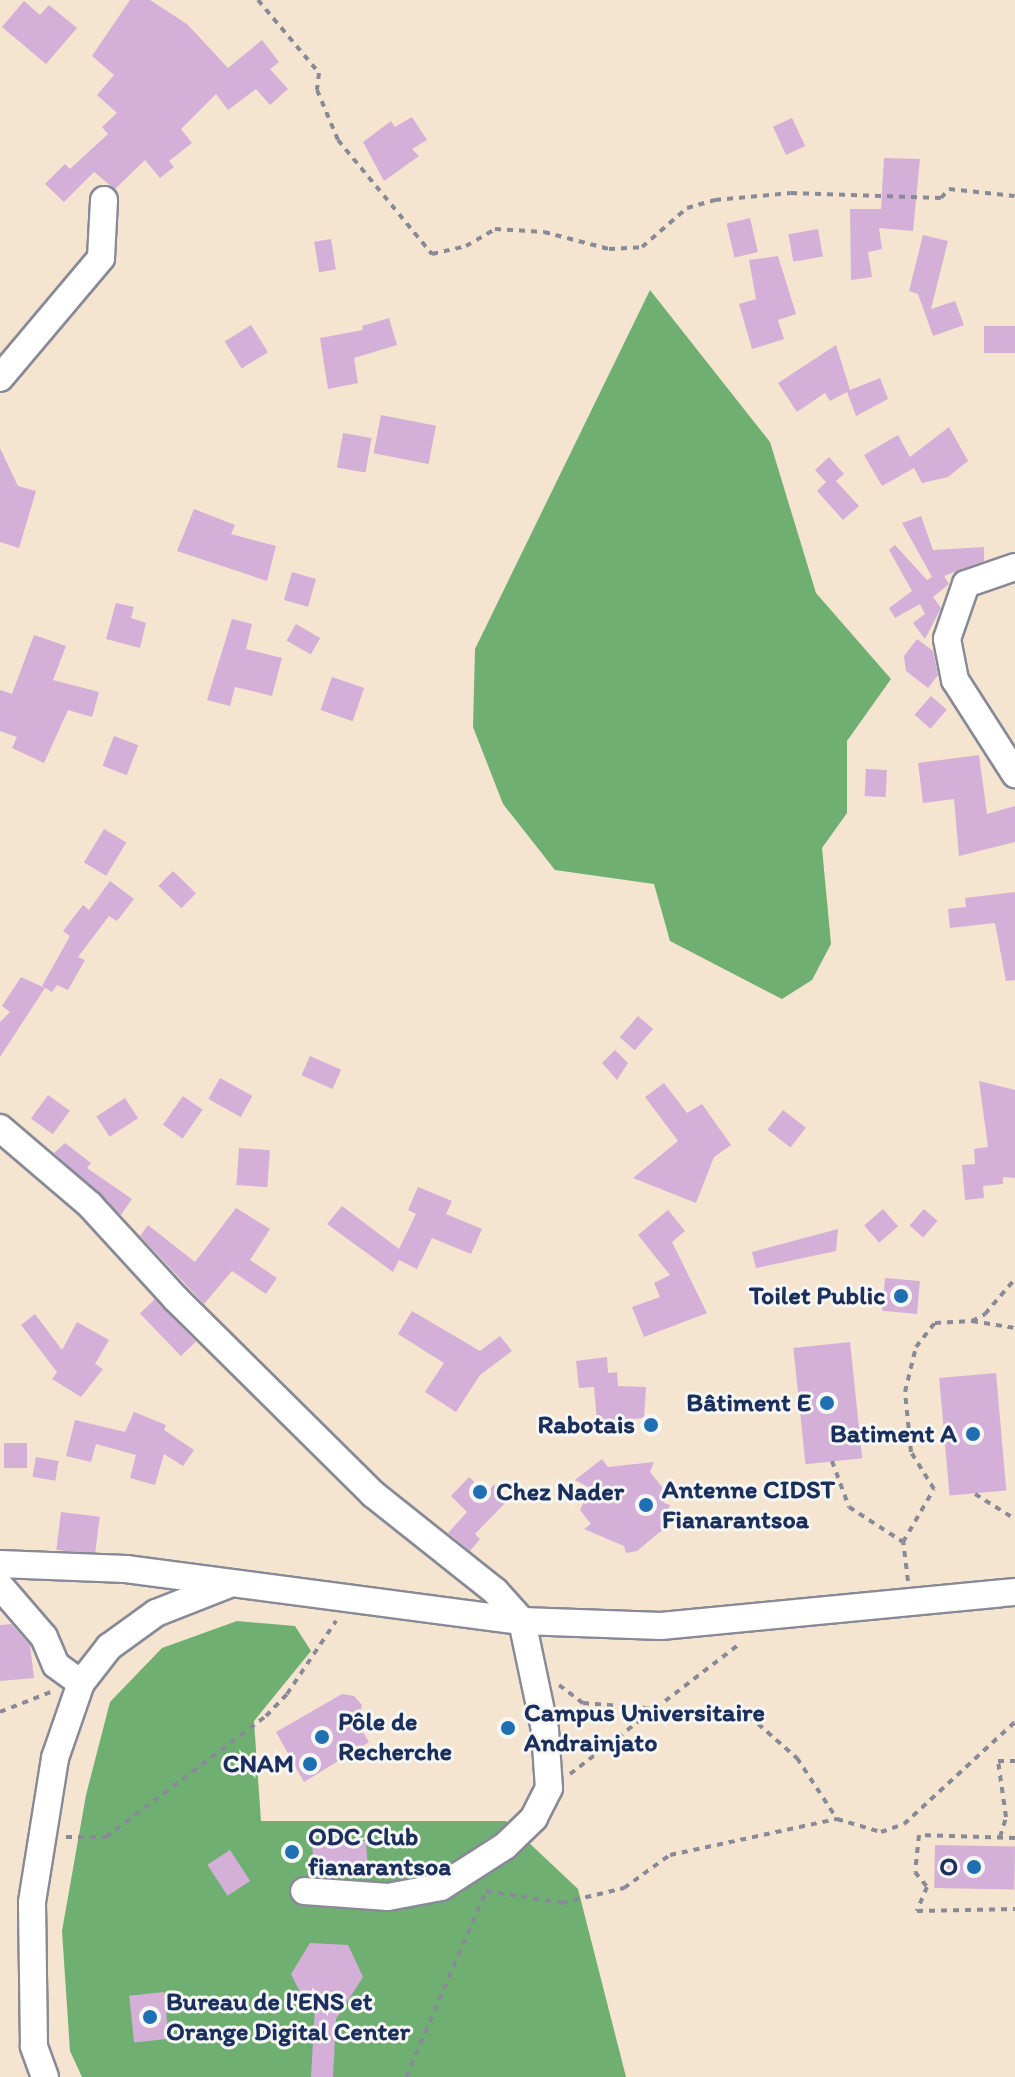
<!DOCTYPE html>
<meta charset="utf-8">
<style>
body{margin:0}
#map{position:relative;width:1015px;height:2077px;overflow:hidden;background:#f4e4d0;font-family:Itim,sans-serif}
div>[style]{position:absolute}
[style*='--x']{left:calc(var(--x)*1px);top:calc(var(--y)*1px);width:calc(var(--w)*1px);rotate:calc(var(--a)*1deg)}
.forest>*{inset:0;background:#6fb072}
.building>*{inset:0;background:#d4b0d8;transform-origin:0 0}
.path>*{height:4px;margin-top:-2px;transform-origin:0;background:repeating-linear-gradient(90deg,#888a97 0 6px,transparent 0 12px)}
.roads{filter:drop-shadow(2px 0 #888a97) drop-shadow(-2px 0 #888a97) drop-shadow(0 2px #888a97) drop-shadow(0 -2px #888a97)}
.minor>*{height:26px;margin:-13px;padding:0 13px;transform-origin:13px;border-radius:13px;background:#fff}
.dots>*{width:22px;height:22px;translate:-50% -50%;box-sizing:border-box;border:4px solid #f6f6f2;border-radius:50%}
span{translate:-50% -50%;white-space:nowrap;text-align:center;line-height:1.15;-webkit-text-stroke:6px #f6f6f2;paint-order:stroke}
.poi-label{font-size:26px;color:#1b2f5e;font-weight:700}
.right{translate:-100% -50%;text-align:right}
.left{translate:0 -50%;text-align:left}
</style>
<div id="map">
<div class="forest">
<i style="clip-path:polygon(650px 290px,770px 442px,816px 593px,891px 679px,847px 741px,847px 813px,822px 848px,831px 944px,812px 980px,782px 999px,670px 941px,654px 884px,555px 870px,503px 804px,473px 727px,475px 649px)"></i>
<i style="clip-path:polygon(237px 1621px,295px 1626px,311px 1651px,254px 1721px,261px 1821px,506px 1821px,578px 1889px,626px 2077px,82px 2077px,70px 2051px,62px 1931px,86px 1795px,110px 1702px,162px 1648px)"></i>
</div>
<div class="building">
<i style="clip-path:polygon(130px 0,150px 0,187px 24px,228px 68px,262px 40px,279px 62px,270px 69px,288px 89px,270px 105px,256px 89px,228px 110px,216px 94px,181px 129px,192px 143px,169px 161px,174px 167px,160px 178px,145px 160px,115px 189px,94px 172px,64px 202px,45px 184px,65px 164px,70px 169px,108px 134px,102px 127px,117px 113px,97px 95px,114px 75px,92px 56px)"></i>
<i style="clip-path:polygon(24px 1px,40px 15px,49px 5px,77px 28px,46px 64px,2px 27px)"></i>
<i style="clip-path:polygon(412px 117px,427px 140px,412px 149px,419px 156px,384px 181px,363px 142px,391px 121px,395px 127px)"></i>
<i style="left:792px;top:118px;width:31px;height:21px;rotate:65deg"></i>
<i style="clip-path:polygon(884px 158px,920px 159px,913px 231px,879px 228px,882px 249px,868px 252px,872px 277px,851px 280px,850px 209px,881px 209px)"></i>
<i style="left:750px;top:218px;width:35px;height:24px;rotate:77deg"></i>
<i style="left:818px;top:229px;width:28px;height:30px;rotate:80deg"></i>
<i style="clip-path:polygon(923px 235px,948px 241px,931px 309px,955px 301px,964px 325px,933px 336px,918px 294px,909px 291px)"></i>
<i style="left:331px;top:239px;width:31px;height:17px;rotate:81deg"></i>
<i style="clip-path:polygon(778px 256px,796px 314px,778px 320px,784px 339px,752px 349px,739px 304px,756px 299px,749px 260px)"></i>
<i style="clip-path:polygon(389px 318px,397px 345px,354px 358px,358px 383px,328px 389px,320px 338px,363px 330px,362px 326px)"></i>
<i style="left:251px;top:325px;width:32px;height:31px;rotate:58deg"></i>
<i style="left:1015px;top:326px;width:27px;height:31px;rotate:90deg"></i>
<i style="clip-path:polygon(836px 345px,850px 390px,880px 378px,888px 399px,856px 416px,847px 392px,830px 401px,825px 393px,797px 412px,778px 383px)"></i>
<i style="left:381px;top:415px;width:56px;height:39px;rotate:11deg"></i>
<i style="clip-path:polygon(949px 427px,968px 461px,948px 477px,922px 483px,914px 468px,882px 486px,864px 455px,898px 435px,910px 457px)"></i>
<i style="left:343px;top:433px;width:29px;height:35px;rotate:10deg"></i>
<i style="clip-path:polygon(0 448px,18px 486px,36px 491px,19px 548px,0 542px)"></i>
<i style="clip-path:polygon(829px 457px,844px 474px,836px 481px,859px 506px,843px 520px,817px 491px,826px 482px,815px 470px)"></i>
<i style="clip-path:polygon(194px 509px,235px 525px,231px 534px,276px 546px,267px 581px,177px 551px)"></i>
<i style="clip-path:polygon(921px 516px,933px 550px,984px 547px,984px 561px,944px 576px,949px 584px,933px 597px,941px 608px,925px 639px,913px 623px,925px 614px,920px 604px,895px 618px,889px 608px,912px 591px,889px 550px,895px 545px,927px 580px,932px 577px,902px 523px)"></i>
<i style="left:292px;top:572px;width:25px;height:29px;rotate:16deg"></i>
<i style="clip-path:polygon(116px 603px,134px 607px,131px 618px,146px 623px,140px 648px,106px 639px)"></i>
<i style="clip-path:polygon(232px 619px,252px 624px,246px 649px,282px 658px,272px 696px,235px 687px,230px 706px,207px 700px)"></i>
<i style="left:296px;top:624px;width:28px;height:19px;rotate:30deg"></i>
<i style="clip-path:polygon(34px 635px,66px 646px,53px 680px,99px 692px,92px 717px,68px 710px,44px 763px,12px 748px,17px 737px,0 731px,0 690px,12px 694px)"></i>
<i style="clip-path:polygon(917px 639px,933px 651px,938px 675px,928px 688px,906px 671px,904px 656px)"></i>
<i style="left:332px;top:677px;width:34px;height:35px;rotate:19deg"></i>
<i style="left:931px;top:696px;width:21px;height:25px;rotate:41deg"></i>
<i style="left:114px;top:736px;width:26px;height:32px;rotate:21deg"></i>
<i style="clip-path:polygon(979px 755px,987px 814px,1015px 806px,1015px 842px,959px 856px,954px 799px,923px 803px,918px 763px)"></i>
<i style="left:866px;top:769px;width:21px;height:27px;rotate:3deg"></i>
<i style="left:104px;top:829px;width:26px;height:39px;rotate:31deg"></i>
<i style="left:173px;top:871px;width:32px;height:21px;rotate:44deg"></i>
<i style="clip-path:polygon(110px 881px,134px 899px,117px 921px,109px 916px,78px 957px,85px 960px,68px 990px,57px 985px,52px 992px,42px 986px,70px 936px,63px 931px,83px 905px,89px 910px)"></i>
<i style="clip-path:polygon(1015px 892px,1015px 980px,1006px 981px,995px 923px,950px 928px,948px 909px,966px 907px,965px 898px)"></i>
<i style="clip-path:polygon(21px 977px,45px 988px,0 1057px,0 1022px,10px 1012px,2px 1006px)"></i>
<i style="left:638px;top:1016px;width:20px;height:28px;rotate:41deg"></i>
<i style="clip-path:polygon(615px 1050px,628px 1063px,617px 1080px,602px 1063px)"></i>
<i style="left:310px;top:1056px;width:34px;height:21px;rotate:24deg"></i>
<i style="left:220px;top:1078px;width:37px;height:24px;rotate:29deg"></i>
<i style="clip-path:polygon(979px 1081px,1015px 1090px,1015px 1178px,1003px 1177px,1003px 1184px,983px 1186px,984px 1198px,965px 1200px,962px 1165px,975px 1164px,974px 1149px,988px 1147px)"></i>
<i style="clip-path:polygon(664px 1083px,687px 1113px,702px 1104px,731px 1145px,714px 1157px,696px 1203px,633px 1178px,678px 1141px,645px 1097px)"></i>
<i style="left:48px;top:1095px;width:27px;height:29px;rotate:36deg"></i>
<i style="left:183px;top:1096px;width:24px;height:35px;rotate:35deg"></i>
<i style="left:125px;top:1098px;width:24px;height:34px;rotate:57deg"></i>
<i style="left:783px;top:1110px;width:29px;height:25px;rotate:38deg"></i>
<i style="clip-path:polygon(65px 1143px,91px 1163px,87px 1168px,132px 1199px,121px 1215px,54px 1153px)"></i>
<i style="left:239px;top:1148px;width:31px;height:37px;rotate:4deg"></i>
<i style="clip-path:polygon(418px 1187px,452px 1201px,446px 1214px,482px 1229px,471px 1254px,432px 1238px,417px 1269px,399px 1260px,393px 1272px,327px 1224px,342px 1206px,399px 1249px,416px 1214px,408px 1210px)"></i>
<i style="clip-path:polygon(236px 1208px,270px 1229px,250px 1260px,277px 1278px,266px 1294px,232px 1271px,204px 1304px,140px 1236px,148px 1225px,195px 1262px)"></i>
<i style="left:883px;top:1209px;width:23px;height:25px;rotate:49deg"></i>
<i style="left:924px;top:1209px;width:18px;height:22px;rotate:41deg"></i>
<i style="clip-path:polygon(668px 1210px,685px 1231px,672px 1242px,707px 1313px,644px 1337px,632px 1307px,660px 1297px,654px 1283px,670px 1275px,638px 1235px)"></i>
<i style="clip-path:polygon(838px 1229px,836px 1251px,756px 1268px,752px 1252px)"></i>
<i style="left:885px;top:1278px;width:35px;height:33px;rotate:5deg"></i>
<i style="left:155px;top:1299px;width:59px;height:21px;rotate:46deg"></i>
<i style="clip-path:polygon(412px 1311px,480px 1351px,500px 1336px,512px 1351px,480px 1375px,456px 1412px,425px 1392px,444px 1363px,398px 1334px)"></i>
<i style="clip-path:polygon(35px 1314px,62px 1350px,77px 1322px,109px 1340px,95px 1364px,103px 1369px,81px 1397px,52px 1379px,57px 1372px,21px 1325px)"></i>
<i style="left:850px;top:1342px;width:117px;height:57px;rotate:84deg"></i>
<i style="clip-path:polygon(607px 1357px,608px 1373px,617px 1372px,618px 1386px,646px 1387px,644px 1418px,597px 1422px,594px 1387px,579px 1388px,576px 1361px)"></i>
<i style="left:996px;top:1373px;width:118px;height:57px;rotate:85deg"></i>
<i style="clip-path:polygon(134px 1412px,166px 1425px,164px 1430px,194px 1450px,183px 1466px,164px 1454px,155px 1485px,130px 1478px,136px 1455px,96px 1444px,91px 1462px,66px 1456px,75px 1420px,125px 1432px)"></i>
<i style="left:4px;top:1443px;width:23px;height:25px"></i>
<i style="left:36px;top:1457px;width:23px;height:20px;rotate:10deg"></i>
<i style="clip-path:polygon(602px 1459px,608px 1467px,654px 1462px,650px 1472px,667px 1493px,664px 1503px,670px 1505px,667px 1513px,671px 1515px,667px 1526px,637px 1551px,626px 1553px,624px 1546px,584px 1529px,591px 1524px,580px 1510px,590px 1488px,575px 1480px)"></i>
<i style="clip-path:polygon(469px 1477px,486px 1493px,494px 1485px,509px 1499px,475px 1534px,480px 1539px,470px 1551px,448px 1533px,467px 1512px,451px 1496px)"></i>
<i style="left:61px;top:1512px;width:39px;height:38px;rotate:7deg"></i>
<i style="clip-path:polygon(11px 1624px,30px 1645px,34px 1678px,0 1681px,0 1625px)"></i>
<i style="clip-path:polygon(342px 1694px,354px 1696px,362px 1705px,358px 1724px,369px 1742px,304px 1782px,276px 1732px)"></i>
<i style="left:366px;top:1841px;width:31px;height:54px;rotate:86deg"></i>
<i style="left:935px;top:1845px;width:80px;height:43px;rotate:1deg"></i>
<i style="left:230px;top:1850px;width:37px;height:27px;rotate:57deg"></i>
<i style="clip-path:polygon(310px 1943px,348px 1945px,363px 1977px,336px 2019px,333px 2077px,311px 2077px,315px 2007px,307px 2006px,291px 1974px)"></i>
<i style="left:164px;top:1992px;width:47px;height:35px;rotate:84deg"></i>
</div>
<div class="path">
<i style="--x:258;--y:0;--w:95;--a:50.1"></i>
<i style="--x:319;--y:73;--w:17;--a:97"></i>
<i style="--x:317;--y:90;--w:54;--a:67.2"></i>
<i style="--x:338;--y:140;--w:148;--a:50.5"></i>
<i style="--x:432;--y:254;--w:35;--a:-13"></i>
<i style="--x:466;--y:246;--w:34;--a:-30"></i>
<i style="--x:495;--y:229;--w:49;--a:3.5"></i>
<i style="--x:544;--y:232;--w:67;--a:14.7"></i>
<i style="--x:609;--y:249;--w:33;--a:-3"></i>
<i style="--x:642;--y:247;--w:60;--a:-40.9"></i>
<i style="--x:687;--y:208;--w:29;--a:-16"></i>
<i style="--x:715;--y:200;--w:76;--a:-5.3"></i>
<i style="--x:791;--y:193;--w:150;--a:1.9"></i>
<i style="--x:941;--y:198;--w:12;--a:-48"></i>
<i style="--x:949;--y:189;--w:66;--a:6.1"></i>
<i style="--x:972;--y:1321;--w:44;--a:9.2"></i>
<i style="--x:832;--y:1461;--w:49;--a:69.7"></i>
<i style="--x:849;--y:1507;--w:64;--a:32.9"></i>
<i style="--x:975;--y:1494;--w:47;--a:32"></i>
<i style="--x:908;--y:1581;--w:39;--a:-97"></i>
<i style="--x:903;--y:1542;--w:61;--a:-59.7"></i>
<i style="--x:934;--y:1489;--w:44;--a:-121.9"></i>
<i style="--x:911;--y:1452;--w:60;--a:-95.7"></i>
<i style="--x:905;--y:1392;--w:46;--a:-76.3"></i>
<i style="--x:916;--y:1347;--w:31;--a:-52"></i>
<i style="--x:935;--y:1323;--w:37;--a:-3"></i>
<i style="--x:972;--y:1321;--w:15;--a:-28"></i>
<i style="--x:985;--y:1314;--w:46;--a:-49.4"></i>
<i style="--x:559;--y:1685;--w:30;--a:37"></i>
<i style="--x:583;--y:1703;--w:167;--a:4.5"></i>
<i style="--x:749;--y:1716;--w:64;--a:41.2"></i>
<i style="--x:797;--y:1758;--w:73;--a:56.7"></i>
<i style="--x:0;--y:1712;--w:57;--a:-21.6"></i>
<i style="--x:570;--y:1774;--w:215;--a:-37.5"></i>
<i style="--x:66;--y:1837;--w:40;--a:0"></i>
<i style="--x:106;--y:1837;--w:201;--a:-37.1"></i>
<i style="--x:266;--y:1716;--w:30;--a:-46"></i>
<i style="--x:287;--y:1694;--w:88;--a:-56.1"></i>
<i style="--x:1000;--y:1837;--w:21;--a:-73"></i>
<i style="--x:1006;--y:1817;--w:57;--a:-98.1"></i>
<i style="--x:998;--y:1761;--w:17;--a:0"></i>
<i style="--x:1015;--y:1838;--w:96;--a:-178.2"></i>
<i style="--x:919;--y:1835;--w:37;--a:96"></i>
<i style="--x:915;--y:1872;--w:19;--a:51"></i>
<i style="--x:927;--y:1887;--w:26;--a:113"></i>
<i style="--x:917;--y:1911;--w:98;--a:-1.2"></i>
<i style="--x:486;--y:1891;--w:77;--a:9"></i>
<i style="--x:562;--y:1903;--w:64;--a:-13.6"></i>
<i style="--x:624;--y:1888;--w:57;--a:-35.7"></i>
<i style="--x:670;--y:1855;--w:171;--a:-12.2"></i>
<i style="--x:837;--y:1819;--w:46;--a:16.5"></i>
<i style="--x:881;--y:1832;--w:24;--a:-19"></i>
<i style="--x:904;--y:1824;--w:151;--a:-42.6"></i>
<i style="--x:406;--y:2077;--w:205;--a:-66.7"></i>
</div>
<div class="roads">
<div class="minor">
<i style="--x:0;--y:378;--w:157;--a:-49.9"></i>
<i style="--x:101;--y:258;--w:58;--a:-87"></i>
<i style="--x:1015;--y:567;--w:52;--a:160.9"></i>
<i style="--x:966;--y:584;--w:58;--a:109.1"></i>
<i style="--x:947;--y:639;--w:42;--a:79"></i>
<i style="--x:955;--y:680;--w:112;--a:57.4"></i>
<i style="--x:0;--y:1128;--w:118;--a:40.5"></i>
<i style="--x:90;--y:1205;--w:127;--a:47.5"></i>
<i style="--x:176;--y:1299;--w:277;--a:44.7"></i>
<i style="--x:373;--y:1494;--w:156;--a:38.5"></i>
<i style="--x:495;--y:1591;--w:40;--a:48"></i>
<i style="--x:522;--y:1621;--w:111;--a:78.1"></i>
<i style="--x:545;--y:1730;--w:58;--a:86.1"></i>
<i style="--x:549;--y:1788;--w:34;--a:117"></i>
<i style="--x:534;--y:1818;--w:40;--a:136"></i>
<i style="--x:505;--y:1846;--w:76;--a:147.4"></i>
<i style="--x:441;--y:1887;--w:54;--a:169.3"></i>
<i style="--x:388;--y:1897;--w:84;--a:-175.9"></i>
<i style="--x:0;--y:1564;--w:126;--a:2.3"></i>
<i style="--x:126;--y:1569;--w:399;--a:7.5"></i>
<i style="--x:522;--y:1621;--w:139;--a:2.1"></i>
<i style="--x:661;--y:1626;--w:356;--a:-5.5"></i>
<i style="--x:0;--y:1586;--w:67;--a:49.2"></i>
<i style="--x:44;--y:1637;--w:30;--a:67"></i>
<i style="--x:56;--y:1665;--w:31;--a:36"></i>
<i style="--x:45;--y:2077;--w:33;--a:-110"></i>
<i style="--x:34;--y:2046;--w:144;--a:-90.8"></i>
<i style="--x:32;--y:1902;--w:146;--a:-80.9"></i>
<i style="--x:55;--y:1758;--w:79;--a:-70.9"></i>
<i style="--x:81;--y:1683;--w:46;--a:-52.1"></i>
<i style="--x:109;--y:1647;--w:58;--a:-35.9"></i>
<i style="--x:156;--y:1613;--w:76;--a:-21.5"></i>
</div>
</div>
<div class="dots">
<i style="left:901px;top:1296px;background:#1f6fb2"></i>
<i style="left:827px;top:1403px;background:#1f6fb2"></i>
<i style="left:651px;top:1425px;background:#1f6fb2"></i>
<i style="left:973px;top:1434px;background:#1f6fb2"></i>
<i style="left:480px;top:1492px;background:#1f6fb2"></i>
<i style="left:646px;top:1505px;background:#1f6fb2"></i>
<i style="left:508px;top:1728px;background:#1f6fb2"></i>
<i style="left:322px;top:1737px;background:#1f6fb2"></i>
<i style="left:310px;top:1764px;background:#1f6fb2"></i>
<i style="left:292px;top:1852px;background:#1f6fb2"></i>
<i style="left:974px;top:1867px;background:#1f6fb2"></i>
<i style="left:150px;top:2017px;background:#1f6fb2"></i>
</div>
<div class="poi-label">
<span class="right" style="left:885px;top:1296px">Toilet Public</span>
<span class="right" style="left:811px;top:1403px">Bâtiment E</span>
<span class="right" style="left:635px;top:1425px">Rabotais</span>
<span class="right" style="left:957px;top:1434px">Batiment A</span>
<span class="left" style="left:662px;top:1505px">Antenne CIDST<br>Fianarantsoa</span>
<span class="left" style="left:496px;top:1492px">Chez Nader</span>
<span class="left" style="left:524px;top:1728px">Campus Universitaire<br>Andrainjato</span>
<span class="left" style="left:338px;top:1737px">Pôle de<br>Recherche</span>
<span class="right" style="left:294px;top:1764px">CNAM</span>
<span class="left" style="left:308px;top:1852px">ODC Club<br>fianarantsoa</span>
<span class="right" style="left:958px;top:1867px">O</span>
<span class="left" style="left:166px;top:2017px">Bureau de l'ENS et<br>Orange Digital Center</span>
</div>
</div>
